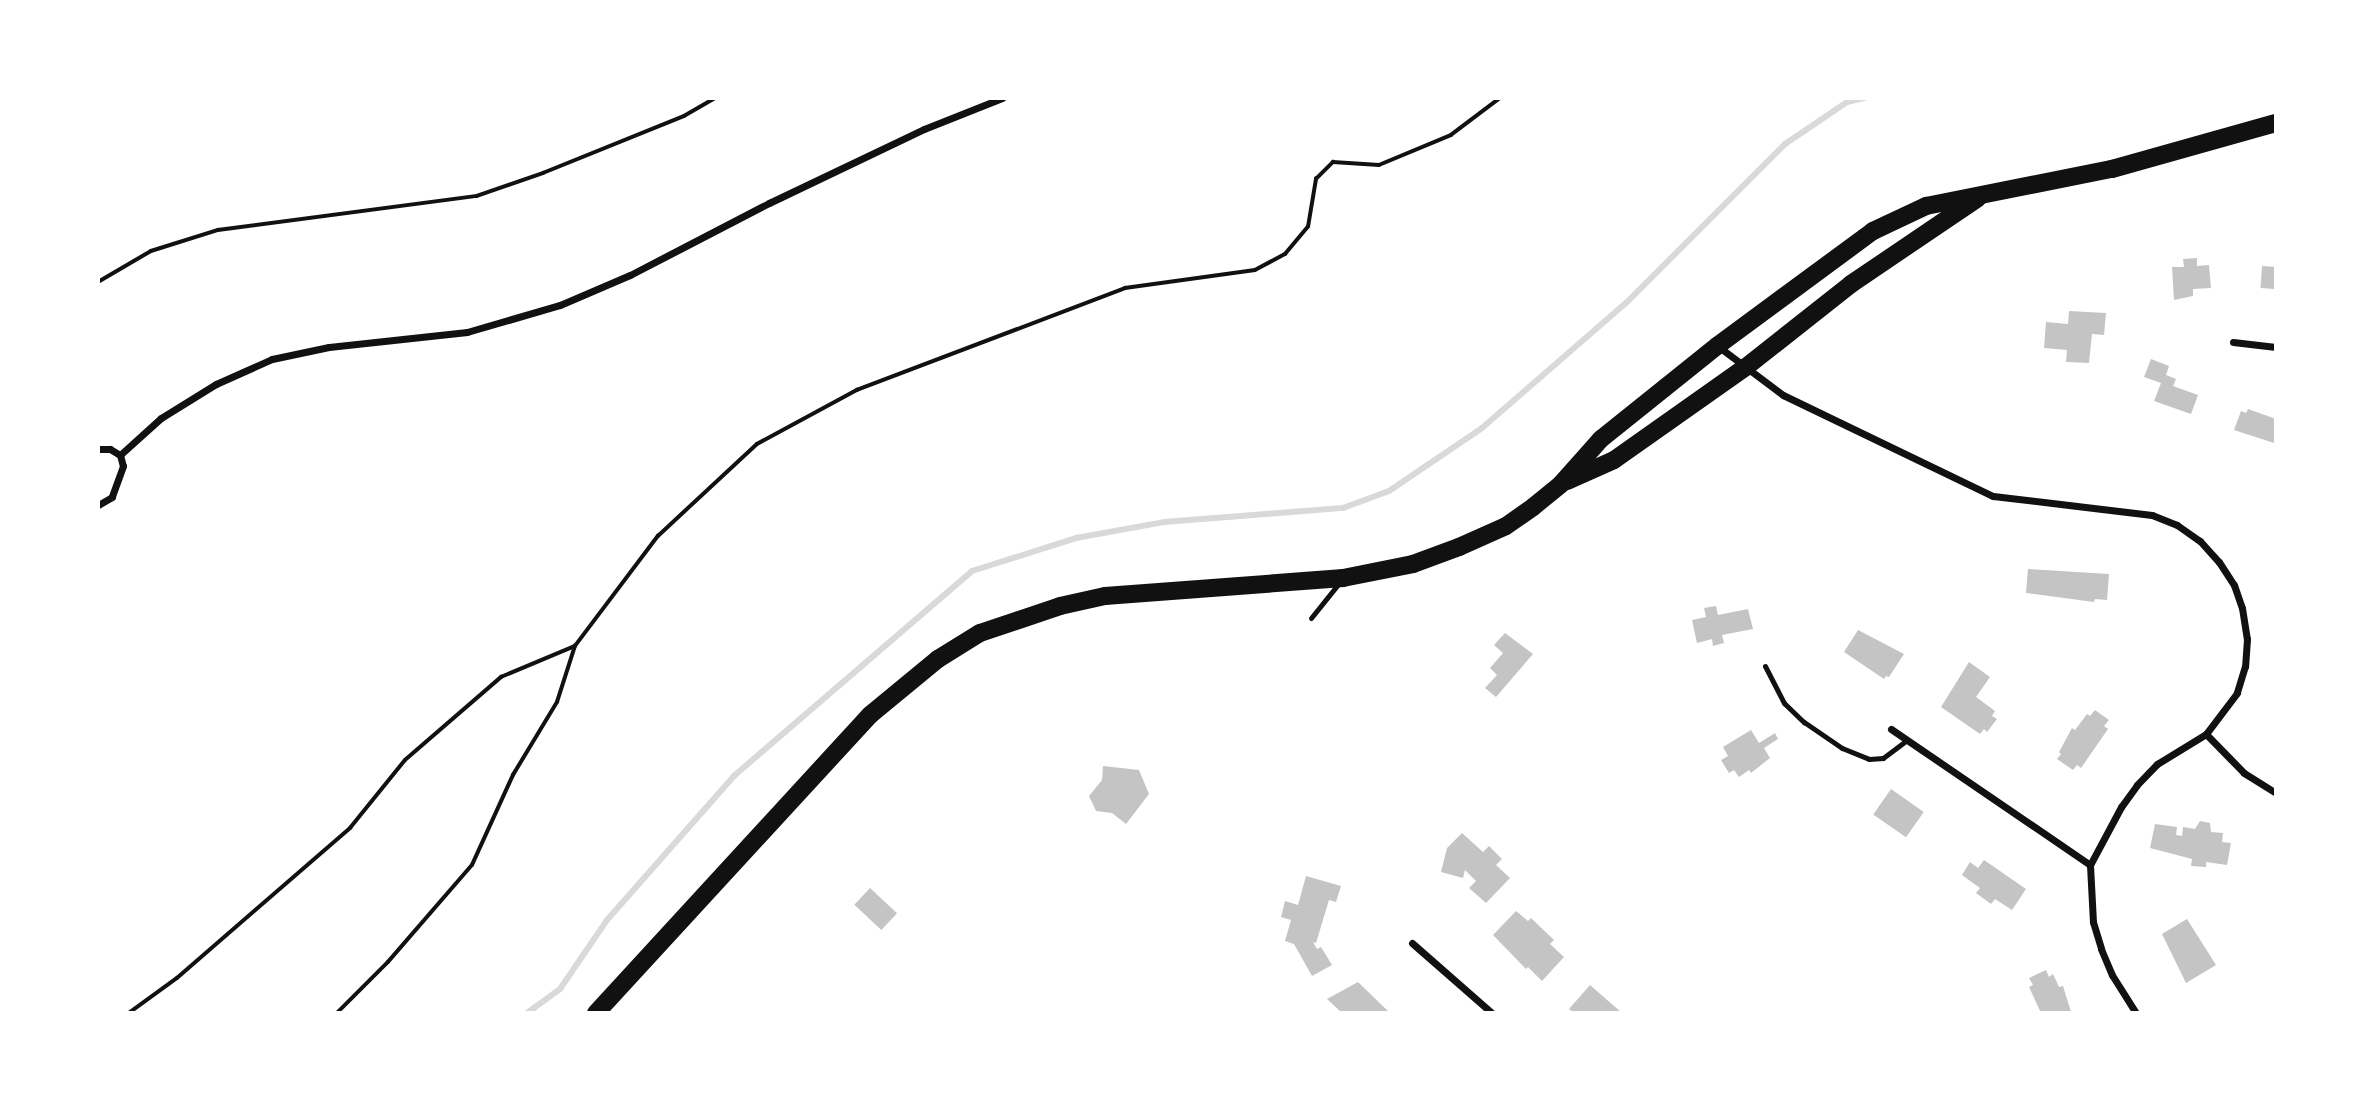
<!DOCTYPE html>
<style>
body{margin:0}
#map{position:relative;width:2374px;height:1111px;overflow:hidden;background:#fff;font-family:Inter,sans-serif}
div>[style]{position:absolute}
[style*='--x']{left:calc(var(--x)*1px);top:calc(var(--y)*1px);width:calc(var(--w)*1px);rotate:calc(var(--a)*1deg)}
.stream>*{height:6px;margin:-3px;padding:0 3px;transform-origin:3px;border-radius:3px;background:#d9d9d9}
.building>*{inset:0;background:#c4c4c4;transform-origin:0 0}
.path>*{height:3.5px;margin:-1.75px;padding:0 1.75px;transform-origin:1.75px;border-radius:1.75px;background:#111}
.service>*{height:5px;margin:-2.5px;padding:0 2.5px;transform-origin:2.5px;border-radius:2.5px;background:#111}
.minor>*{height:7px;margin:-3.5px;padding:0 3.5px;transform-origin:3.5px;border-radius:3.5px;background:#111}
.primary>*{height:18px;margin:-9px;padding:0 9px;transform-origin:9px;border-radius:9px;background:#111}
span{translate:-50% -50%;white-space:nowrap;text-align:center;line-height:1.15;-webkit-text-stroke:7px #fff;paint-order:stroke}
.frame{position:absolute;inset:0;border:100px solid #fff;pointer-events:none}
</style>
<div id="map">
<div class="stream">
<i style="--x:527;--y:1013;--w:41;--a:-36"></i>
<i style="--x:560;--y:989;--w:83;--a:-55.7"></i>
<i style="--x:607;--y:920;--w:193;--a:-48.6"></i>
<i style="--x:735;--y:775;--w:313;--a:-40.7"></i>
<i style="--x:972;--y:571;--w:109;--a:-17.6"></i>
<i style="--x:1076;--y:538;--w:89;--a:-10.3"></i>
<i style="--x:1164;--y:522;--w:180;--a:-4.5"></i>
<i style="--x:1343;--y:508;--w:49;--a:-20.3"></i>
<i style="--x:1389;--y:491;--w:112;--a:-34.1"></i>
<i style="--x:1482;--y:428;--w:194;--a:-41"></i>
<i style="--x:1628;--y:301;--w:222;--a:-45"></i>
<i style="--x:1785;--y:144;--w:75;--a:-34.1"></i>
<i style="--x:1847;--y:102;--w:18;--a:-13"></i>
</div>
<div class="building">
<i style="clip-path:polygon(2197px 258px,2197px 266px,2209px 265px,2211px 288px,2193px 289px,2193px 296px,2174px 300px,2172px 267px,2184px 267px,2183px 259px)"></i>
<i style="left:2262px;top:266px;width:14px;height:22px;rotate:4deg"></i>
<i style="clip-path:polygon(2069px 311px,2106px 313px,2104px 335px,2092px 334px,2089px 363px,2066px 362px,2067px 350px,2044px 348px,2046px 322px,2068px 324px)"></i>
<i style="clip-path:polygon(2151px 359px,2169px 366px,2166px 375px,2176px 379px,2173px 386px,2198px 395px,2191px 414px,2154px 401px,2161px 383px,2144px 377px)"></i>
<i style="clip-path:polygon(2248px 409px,2276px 419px,2274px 443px,2234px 430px,2241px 411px,2246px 413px)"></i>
<i style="clip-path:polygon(2028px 569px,2109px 574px,2107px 600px,2095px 599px,2094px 602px,2026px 593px)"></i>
<i style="clip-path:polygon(1716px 606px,1718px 615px,1748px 609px,1753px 629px,1722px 635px,1724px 643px,1713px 646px,1712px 639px,1697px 643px,1692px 620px,1706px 617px,1704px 608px)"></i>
<i style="clip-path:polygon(1858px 630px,1904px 654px,1889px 677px,1886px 676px,1884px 679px,1844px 652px)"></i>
<i style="clip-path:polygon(1505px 633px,1533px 654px,1496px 697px,1485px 688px,1497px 675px,1490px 668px,1503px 653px,1494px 645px)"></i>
<i style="clip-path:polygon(1969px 662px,1990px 677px,1976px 697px,1995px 711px,1992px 716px,1997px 719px,1987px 732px,1984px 729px,1980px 734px,1941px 707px)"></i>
<i style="clip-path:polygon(2095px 710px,2109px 720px,2104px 726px,2108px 729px,2081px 768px,2077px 765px,2073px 770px,2057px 759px,2061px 754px,2059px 752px,2072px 728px,2075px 730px,2087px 714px,2090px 716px)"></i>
<i style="clip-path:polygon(1751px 730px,1759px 743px,1775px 733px,1778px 739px,1764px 748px,1770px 758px,1751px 773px,1749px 770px,1739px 777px,1734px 770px,1729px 773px,1721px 760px,1728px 756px,1723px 747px)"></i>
<i style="clip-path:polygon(1103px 766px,1139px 770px,1149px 794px,1126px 824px,1112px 813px,1096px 811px,1089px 796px,1102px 780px)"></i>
<i style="left:1891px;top:789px;width:40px;height:31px;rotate:35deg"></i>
<i style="clip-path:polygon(2200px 821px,2210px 823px,2211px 832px,2223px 833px,2222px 842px,2231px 843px,2227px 865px,2206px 862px,2206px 867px,2191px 866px,2192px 859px,2150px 848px,2155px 824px,2177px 827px,2176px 835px,2182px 836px,2183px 827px,2195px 829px)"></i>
<i style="clip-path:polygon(1462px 833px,1483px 852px,1489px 846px,1502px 859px,1496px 865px,1510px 878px,1486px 903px,1469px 888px,1476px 881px,1465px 870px,1463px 878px,1441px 872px,1447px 848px)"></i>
<i style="clip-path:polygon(1984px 860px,2026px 889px,2012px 910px,1995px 899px,1991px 904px,1976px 893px,1980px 888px,1962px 875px,1970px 862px,1978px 868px)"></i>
<i style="clip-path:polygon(1306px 876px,1341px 886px,1336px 902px,1329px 900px,1316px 943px,1313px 942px,1317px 949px,1321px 947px,1332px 965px,1312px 976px,1294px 944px,1285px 941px,1291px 920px,1281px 917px,1285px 901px,1298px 905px)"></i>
<i style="left:870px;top:888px;width:37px;height:23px;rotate:43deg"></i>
<i style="clip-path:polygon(1516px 911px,1528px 921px,1531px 918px,1554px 940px,1550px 944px,1564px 957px,1542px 981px,1528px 967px,1526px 969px,1493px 935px)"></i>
<i style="clip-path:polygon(2187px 919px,2216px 965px,2186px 983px,2162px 934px)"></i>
<i style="clip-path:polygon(2046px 970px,2049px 977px,2053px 974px,2059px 987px,2063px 986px,2071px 1012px,2041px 1013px,2029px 987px,2033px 985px,2029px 978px)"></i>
<i style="clip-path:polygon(1358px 982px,1390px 1013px,1342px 1013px,1327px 999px)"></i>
<i style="clip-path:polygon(1590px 985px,1622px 1013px,1574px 1013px,1569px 1009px)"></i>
</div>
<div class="path">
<i style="--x:98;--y:282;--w:61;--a:-30.3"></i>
<i style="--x:151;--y:251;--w:70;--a:-17.4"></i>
<i style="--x:218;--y:230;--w:261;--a:-7.5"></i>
<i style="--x:477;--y:196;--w:70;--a:-19.2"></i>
<i style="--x:543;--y:173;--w:152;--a:-22"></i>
<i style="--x:684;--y:116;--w:36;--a:-30"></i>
<i style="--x:129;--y:1013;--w:59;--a:-36.1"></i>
<i style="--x:177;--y:978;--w:229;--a:-40.9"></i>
<i style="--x:350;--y:828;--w:87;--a:-51"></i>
<i style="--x:405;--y:760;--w:127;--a:-40.8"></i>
<i style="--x:501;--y:677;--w:80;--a:-22.7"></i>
<i style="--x:337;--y:1013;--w:72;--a:-45"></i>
<i style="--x:388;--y:962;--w:128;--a:-49.1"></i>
<i style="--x:472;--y:865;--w:99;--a:-65.5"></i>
<i style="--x:513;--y:775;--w:85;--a:-58.9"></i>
<i style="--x:557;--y:702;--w:59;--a:-72.2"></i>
<i style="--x:575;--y:646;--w:138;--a:-53"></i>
<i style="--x:658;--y:536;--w:135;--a:-42.9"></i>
<i style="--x:757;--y:444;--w:114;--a:-28.4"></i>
<i style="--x:857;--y:390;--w:287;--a:-20.8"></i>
<i style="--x:1125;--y:288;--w:131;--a:-7.9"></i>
<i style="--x:1255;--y:270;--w:34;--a:-28"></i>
<i style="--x:1285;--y:254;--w:35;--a:-50"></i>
<i style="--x:1308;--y:227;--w:49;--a:-80.5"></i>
<i style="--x:1316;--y:179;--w:24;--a:-45"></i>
<i style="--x:1333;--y:162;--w:46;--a:3.7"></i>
<i style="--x:1379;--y:165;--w:78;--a:-22.6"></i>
<i style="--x:1451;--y:135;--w:61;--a:-37.1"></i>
</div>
<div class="service">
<i style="--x:1311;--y:618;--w:45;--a:-51.3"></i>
<i style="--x:1765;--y:666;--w:42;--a:62.8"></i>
<i style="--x:1784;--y:703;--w:28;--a:44"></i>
<i style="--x:1804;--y:722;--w:46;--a:34.4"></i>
<i style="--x:1842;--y:748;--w:29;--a:22"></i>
<i style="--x:1869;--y:759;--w:14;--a:-4"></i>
<i style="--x:1883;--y:758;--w:30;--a:-37"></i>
</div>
<div class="minor">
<i style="--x:2233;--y:342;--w:43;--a:6.6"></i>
<i style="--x:1719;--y:347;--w:80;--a:36.9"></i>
<i style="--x:1783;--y:395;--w:233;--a:25.7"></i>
<i style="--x:1993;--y:496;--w:160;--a:6.8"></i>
<i style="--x:2152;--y:515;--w:27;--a:22"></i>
<i style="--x:2177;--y:525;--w:28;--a:35"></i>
<i style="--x:2200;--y:541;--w:28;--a:48"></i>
<i style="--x:2219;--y:562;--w:27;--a:57"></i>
<i style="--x:2234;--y:585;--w:24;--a:71"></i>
<i style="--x:2242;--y:608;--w:31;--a:81"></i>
<i style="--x:2247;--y:639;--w:27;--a:94"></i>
<i style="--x:2245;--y:666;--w:28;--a:107"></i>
<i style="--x:2237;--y:693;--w:51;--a:127.1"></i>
<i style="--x:2206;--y:734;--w:57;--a:148.5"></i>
<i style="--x:2157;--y:764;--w:29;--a:134"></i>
<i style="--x:2137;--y:785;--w:27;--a:126"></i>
<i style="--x:2121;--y:807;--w:66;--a:118.1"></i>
<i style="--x:2090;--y:865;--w:57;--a:87"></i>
<i style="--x:2093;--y:922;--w:28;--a:73"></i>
<i style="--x:2101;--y:949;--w:28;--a:67"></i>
<i style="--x:2112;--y:975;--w:45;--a:57.7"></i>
<i style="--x:98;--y:449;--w:12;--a:0"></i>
<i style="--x:110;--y:449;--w:12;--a:31"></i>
<i style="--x:120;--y:455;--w:11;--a:75"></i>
<i style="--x:123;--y:466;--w:33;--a:110"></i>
<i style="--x:112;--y:497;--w:16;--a:150"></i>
<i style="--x:120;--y:455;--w:55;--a:-42.1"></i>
<i style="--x:161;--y:418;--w:65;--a:-31.7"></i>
<i style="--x:216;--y:384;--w:61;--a:-24.1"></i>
<i style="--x:272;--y:359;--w:58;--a:-11.9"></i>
<i style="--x:329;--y:347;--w:139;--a:-6.2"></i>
<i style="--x:467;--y:332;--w:97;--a:-16.2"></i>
<i style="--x:560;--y:305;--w:76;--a:-23.2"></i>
<i style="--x:630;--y:275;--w:157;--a:-27.4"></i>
<i style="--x:769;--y:203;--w:172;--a:-25.5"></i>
<i style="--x:924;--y:129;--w:84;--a:-21.7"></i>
<i style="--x:1891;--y:729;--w:241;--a:34.3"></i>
<i style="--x:2206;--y:734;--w:54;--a:45.7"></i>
<i style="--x:2244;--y:773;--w:38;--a:32"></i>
<i style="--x:1412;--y:943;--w:106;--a:41.2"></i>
</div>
<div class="primary">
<i style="--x:1567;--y:481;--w:51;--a:-24.1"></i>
<i style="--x:1614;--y:460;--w:161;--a:-35.2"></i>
<i style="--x:1746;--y:367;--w:134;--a:-38.3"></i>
<i style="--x:1851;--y:284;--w:153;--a:-34.1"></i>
<i style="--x:596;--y:1013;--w:405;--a:-47.4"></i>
<i style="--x:870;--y:715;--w:88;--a:-39.5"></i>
<i style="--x:938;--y:659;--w:49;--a:-31.8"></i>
<i style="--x:980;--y:633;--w:84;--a:-18.6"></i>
<i style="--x:1060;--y:606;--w:46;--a:-12.5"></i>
<i style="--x:1105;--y:596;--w:239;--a:-4.3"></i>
<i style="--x:1343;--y:578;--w:71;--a:-11.3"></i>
<i style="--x:1413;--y:564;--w:49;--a:-20.3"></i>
<i style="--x:1459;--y:547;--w:51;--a:-24.1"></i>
<i style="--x:1506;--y:526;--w:33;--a:-35"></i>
<i style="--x:1533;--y:507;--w:36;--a:-39"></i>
<i style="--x:1561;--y:484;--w:60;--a:-48.4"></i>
<i style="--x:1601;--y:439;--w:149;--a:-38.7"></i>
<i style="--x:1717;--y:346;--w:194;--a:-36.4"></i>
<i style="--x:1873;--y:231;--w:59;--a:-25.3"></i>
<i style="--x:1926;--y:206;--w:190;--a:-11.3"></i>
<i style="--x:2112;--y:169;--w:170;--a:-15.7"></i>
</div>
<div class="frame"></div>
</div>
